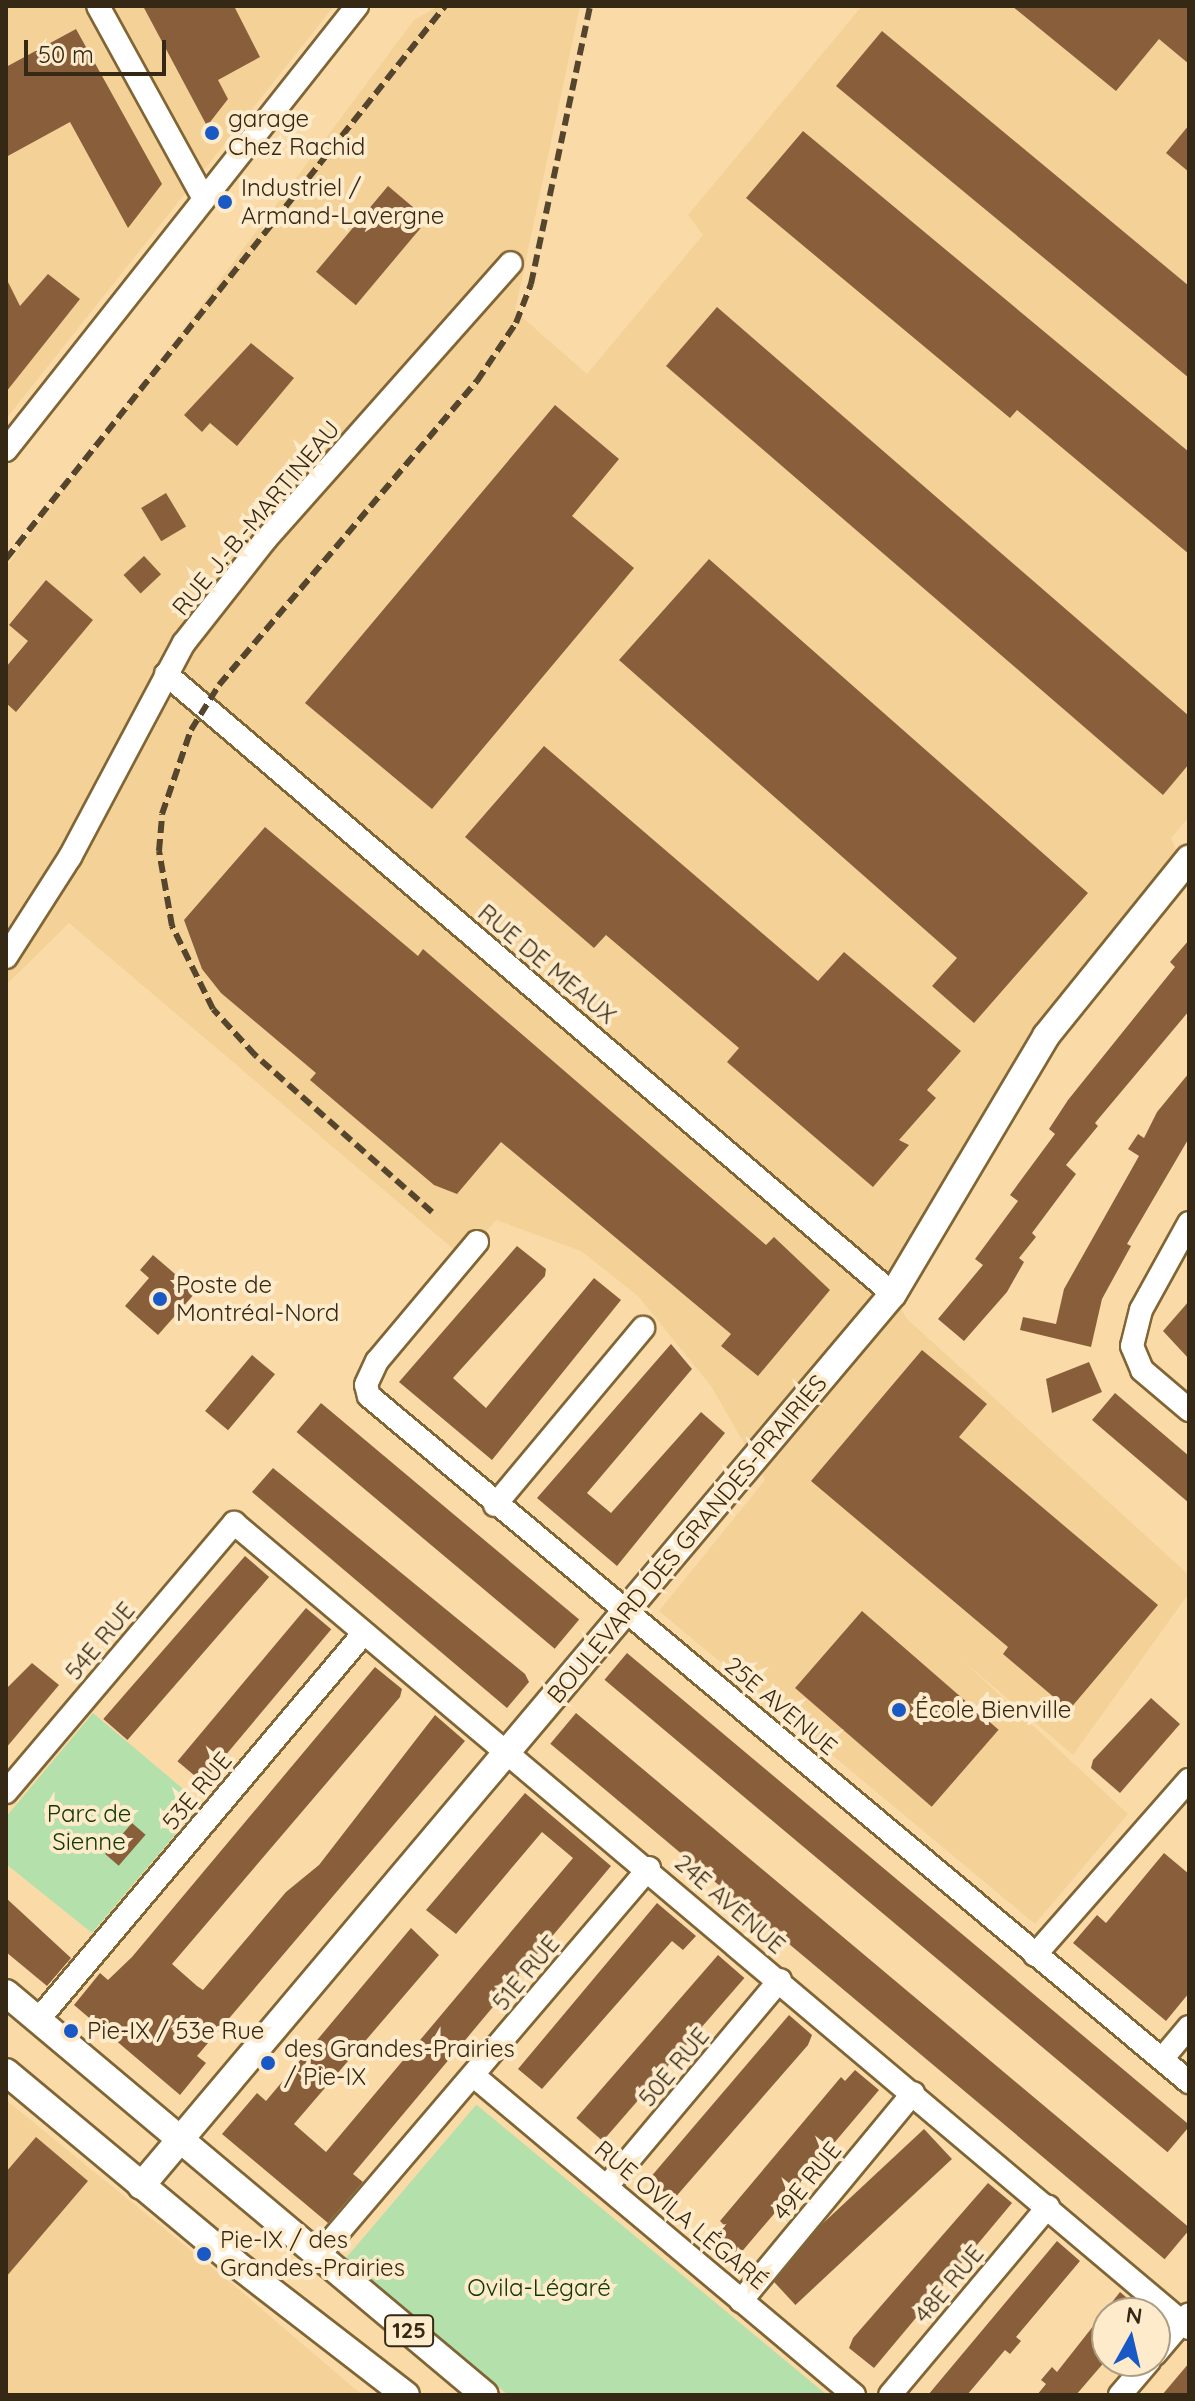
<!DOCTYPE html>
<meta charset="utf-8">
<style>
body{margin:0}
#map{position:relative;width:1195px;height:2401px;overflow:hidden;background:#fadba8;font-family:Quicksand,sans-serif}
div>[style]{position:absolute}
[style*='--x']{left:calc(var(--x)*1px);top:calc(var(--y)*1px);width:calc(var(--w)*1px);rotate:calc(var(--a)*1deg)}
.built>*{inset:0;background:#f3d197}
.green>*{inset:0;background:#b3e0ab}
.building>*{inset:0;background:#895f3b;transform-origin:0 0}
.roads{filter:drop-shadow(2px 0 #806535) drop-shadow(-2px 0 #806535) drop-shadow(0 2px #806535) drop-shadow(0 -2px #806535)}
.minor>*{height:22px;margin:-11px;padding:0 11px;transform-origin:11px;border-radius:11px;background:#fff}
.major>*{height:26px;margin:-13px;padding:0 13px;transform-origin:13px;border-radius:13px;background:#fff}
.rail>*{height:6px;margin-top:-3px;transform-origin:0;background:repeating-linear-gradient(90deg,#54452c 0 12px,transparent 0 18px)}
.dots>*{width:22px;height:22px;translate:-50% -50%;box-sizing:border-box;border:4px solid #fdebcc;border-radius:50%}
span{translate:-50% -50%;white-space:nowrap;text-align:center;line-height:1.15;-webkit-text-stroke:8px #fdebcc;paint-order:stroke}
.shield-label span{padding:2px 6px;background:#fdebcc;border:2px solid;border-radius:6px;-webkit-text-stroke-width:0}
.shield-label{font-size:22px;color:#352915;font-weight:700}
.poi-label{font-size:24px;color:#352915}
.left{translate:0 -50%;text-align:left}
.street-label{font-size:24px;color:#352915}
.park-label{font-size:24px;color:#0f3806}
.frame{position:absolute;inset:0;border:8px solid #352915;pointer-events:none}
.north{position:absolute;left:1091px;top:2297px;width:80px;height:80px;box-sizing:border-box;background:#fdebcc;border:2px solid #ad9d83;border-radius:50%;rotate:8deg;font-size:22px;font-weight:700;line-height:32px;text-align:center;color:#352915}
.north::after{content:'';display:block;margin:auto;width:28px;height:36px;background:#1959c5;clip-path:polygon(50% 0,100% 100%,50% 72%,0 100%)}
.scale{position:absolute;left:24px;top:40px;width:142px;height:36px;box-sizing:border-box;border:4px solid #352915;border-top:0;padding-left:10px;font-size:24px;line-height:28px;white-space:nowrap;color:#352915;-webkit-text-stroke:6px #fdebcc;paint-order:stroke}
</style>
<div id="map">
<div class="built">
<i style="clip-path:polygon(6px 6px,334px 6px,6px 419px)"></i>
<i style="clip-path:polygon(439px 6px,580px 6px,515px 311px,587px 374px,703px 235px,688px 215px,862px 6px,1189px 6px,1189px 817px,1171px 838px,1183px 866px,1112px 944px,894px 1294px,906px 1318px,1189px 1575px,1189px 1593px,1073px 1755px,961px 1659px,1128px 1814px,1035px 1924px,659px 1611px,765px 1480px,711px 1386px,638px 1296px,581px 1251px,496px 1220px,464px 1258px,69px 923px,6px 985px,6px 567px,414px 20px)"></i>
<i style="clip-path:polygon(6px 2100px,237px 2288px,362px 2395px,6px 2395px)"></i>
</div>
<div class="green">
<i style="clip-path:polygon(93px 1713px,201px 1804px,92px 1933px,6px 1864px,6px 1817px)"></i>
<i style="clip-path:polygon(476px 2105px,478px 2106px,827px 2395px,508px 2395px,346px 2258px)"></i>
</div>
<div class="building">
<i style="clip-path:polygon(143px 6px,234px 6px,260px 57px,218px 80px,228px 99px,207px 126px)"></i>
<i style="clip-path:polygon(1012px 6px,1189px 6px,1189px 64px,1159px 39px,1116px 91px)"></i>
<i style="clip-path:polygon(76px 29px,162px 184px,128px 228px,70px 122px,6px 157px,6px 67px)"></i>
<i style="clip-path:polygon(882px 31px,1189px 286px,1189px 378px,836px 86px)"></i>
<i style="clip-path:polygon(1189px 125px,1189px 172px,1166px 153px)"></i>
<i style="clip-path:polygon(803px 131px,1189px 452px,1189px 554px,1017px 410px,1010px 418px,746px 198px)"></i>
<i style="left:388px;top:186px;width:52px;height:112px;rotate:40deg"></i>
<i style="clip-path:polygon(48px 274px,80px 299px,6px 392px,6px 278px,20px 306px)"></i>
<i style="clip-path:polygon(717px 307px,1189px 716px,1189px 764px,1163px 795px,666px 366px)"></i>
<i style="clip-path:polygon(251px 343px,294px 378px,237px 446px,210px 423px,202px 432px,184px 415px)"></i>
<i style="clip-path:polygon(555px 405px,619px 459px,572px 516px,634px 568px,432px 809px,305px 703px)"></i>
<i style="left:166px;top:493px;width:39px;height:29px;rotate:59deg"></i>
<i style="left:144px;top:556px;width:25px;height:28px;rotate:47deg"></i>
<i style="clip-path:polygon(709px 559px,1088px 893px,974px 1023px,932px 986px,957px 958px,619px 660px)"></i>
<i style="clip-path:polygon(46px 580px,93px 620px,16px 712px,6px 703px,6px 667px,28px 641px,9px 625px)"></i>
<i style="clip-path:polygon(544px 746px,818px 981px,844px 952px,961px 1051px,927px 1090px,936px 1098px,899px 1140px,909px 1145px,873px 1187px,727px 1062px,739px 1048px,606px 935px,594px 948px,465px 837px)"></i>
<i style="clip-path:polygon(265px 827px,418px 956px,423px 949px,766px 1245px,774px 1237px,830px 1290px,758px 1376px,721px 1346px,731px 1334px,501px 1142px,457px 1194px,434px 1185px,310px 1080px,316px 1073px,221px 993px,202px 969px,184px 920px)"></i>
<i style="clip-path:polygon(1189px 940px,1189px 1011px,1095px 1123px,1098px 1126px,1066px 1165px,1076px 1174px,1032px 1233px,1036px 1237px,1019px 1258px,1024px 1262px,1007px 1292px,964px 1341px,938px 1319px,983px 1265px,975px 1259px,1018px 1201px,1010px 1195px,1055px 1134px,1049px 1129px,1068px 1100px,1175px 967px,1170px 962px)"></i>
<i style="clip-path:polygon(1189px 1073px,1189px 1138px,1127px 1244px,1131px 1246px,1102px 1299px,1091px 1347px,1020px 1330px,1023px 1317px,1056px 1324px,1064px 1289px,1139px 1156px,1128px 1149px,1138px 1134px,1144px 1138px,1157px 1112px)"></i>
<i style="clip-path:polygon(517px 1246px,546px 1269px,545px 1276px,453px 1378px,486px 1408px,594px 1278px,621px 1300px,492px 1460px,399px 1382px)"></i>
<i style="clip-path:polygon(153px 1255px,196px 1292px,158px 1335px,125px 1306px,149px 1278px,140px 1270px)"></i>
<i style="clip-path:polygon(1189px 1301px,1189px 1359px,1163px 1331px)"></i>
<i style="clip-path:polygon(671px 1344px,692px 1369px,587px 1493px,611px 1513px,701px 1412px,725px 1433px,617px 1566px,537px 1498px)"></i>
<i style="clip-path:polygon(922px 1350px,987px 1404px,959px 1437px,1158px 1605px,1069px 1710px,1003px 1654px,1008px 1647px,811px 1481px)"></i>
<i style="left:252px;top:1355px;width:30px;height:73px;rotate:40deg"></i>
<i style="clip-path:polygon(1089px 1362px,1102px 1392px,1052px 1413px,1046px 1379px)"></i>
<i style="clip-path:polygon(1115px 1393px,1189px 1456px,1189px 1503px,1092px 1420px)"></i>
<i style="left:321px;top:1403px;width:337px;height:38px;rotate:40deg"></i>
<i style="clip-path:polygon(273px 1468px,525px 1674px,529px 1682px,507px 1708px,252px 1492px)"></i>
<i style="left:245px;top:1556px;width:32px;height:216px;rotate:41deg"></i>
<i style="left:306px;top:1608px;width:33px;height:200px;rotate:40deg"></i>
<i style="left:862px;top:1611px;width:181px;height:102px;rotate:41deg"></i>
<i style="left:627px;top:1653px;width:735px;height:35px;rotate:40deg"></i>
<i style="clip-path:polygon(32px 1663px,59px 1685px,6px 1748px,6px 1689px)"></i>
<i style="clip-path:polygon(375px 1667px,402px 1689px,400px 1697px,172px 1964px,197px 1986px,203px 1990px,286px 1892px,319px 1865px,435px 1715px,465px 1741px,197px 2056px,206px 2063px,180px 2095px,74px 2005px,100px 1973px,108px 1980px,132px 1957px)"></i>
<i style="clip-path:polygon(1151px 1698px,1180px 1724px,1120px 1793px,1091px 1768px,1093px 1760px)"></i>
<i style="left:576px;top:1713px;width:802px;height:40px;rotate:40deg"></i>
<i style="clip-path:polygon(525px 1793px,611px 1866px,353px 2174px,363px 2182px,328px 2223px,222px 2134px,257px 2093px,266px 2101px,411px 1928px,439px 1955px,294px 2124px,326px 2152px,573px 1858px,542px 1832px,456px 1934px,426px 1910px)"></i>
<i style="left:132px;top:1823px;width:18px;height:41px;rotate:41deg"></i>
<i style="clip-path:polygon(1164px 1853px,1189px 1874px,1189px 1993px,1166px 2021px,1073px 1943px,1097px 1915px,1106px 1923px)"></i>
<i style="clip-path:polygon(6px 1898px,71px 1958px,47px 1986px,6px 1952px)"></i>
<i style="clip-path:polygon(657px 1903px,696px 1936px,683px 1950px,672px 1941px,542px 2089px,518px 2069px)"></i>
<i style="left:718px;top:1955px;width:35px;height:216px;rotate:41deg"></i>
<i style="clip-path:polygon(789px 2015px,812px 2035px,808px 2045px,673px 2200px,649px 2179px)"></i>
<i style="clip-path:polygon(855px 2070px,879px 2090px,739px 2255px,716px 2236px,725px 2226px,720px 2221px,841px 2077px,845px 2081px)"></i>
<i style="left:924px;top:2129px;width:41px;height:214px;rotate:47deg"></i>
<i style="clip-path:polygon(36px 2137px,88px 2181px,6px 2277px,6px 2172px)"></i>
<i style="clip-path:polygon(988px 2183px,1012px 2203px,874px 2368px,849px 2348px,853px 2338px)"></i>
<i style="clip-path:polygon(1057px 2241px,1080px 2261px,1016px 2337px,1021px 2341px,1010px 2354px,1005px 2350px,967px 2395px,928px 2395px)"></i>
<i style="clip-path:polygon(1120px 2292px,1145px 2313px,1107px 2313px,1107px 2359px,1076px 2395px,1037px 2395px,1046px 2384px,1041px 2380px,1052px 2367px,1057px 2372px)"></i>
<i style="clip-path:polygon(1189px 2363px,1189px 2395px,1162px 2395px)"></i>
</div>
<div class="roads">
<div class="minor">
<i style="--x:98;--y:6;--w:220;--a:61.2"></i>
<i style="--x:6;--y:450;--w:566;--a:-51.67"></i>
<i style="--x:166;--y:674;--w:955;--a:40.46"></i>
<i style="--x:6;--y:957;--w:119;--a:-57.4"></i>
<i style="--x:70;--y:857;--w:242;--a:-62"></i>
<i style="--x:184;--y:643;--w:131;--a:-51.8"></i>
<i style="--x:265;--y:540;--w:370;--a:-48.4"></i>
<i style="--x:1189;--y:1223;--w:99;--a:118.9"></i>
<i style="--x:1141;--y:1310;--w:37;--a:104"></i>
<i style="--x:1132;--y:1346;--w:26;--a:67"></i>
<i style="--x:1142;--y:1370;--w:62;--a:40.4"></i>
<i style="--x:477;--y:1242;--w:155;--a:130"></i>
<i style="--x:377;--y:1361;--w:26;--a:115"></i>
<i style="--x:366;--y:1385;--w:11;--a:75"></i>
<i style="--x:369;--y:1396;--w:1069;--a:39.92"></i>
<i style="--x:495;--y:1505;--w:231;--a:-50.1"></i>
<i style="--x:6;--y:1792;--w:353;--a:-49.7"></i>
<i style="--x:234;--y:1523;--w:1249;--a:40.13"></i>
<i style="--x:1035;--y:1955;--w:233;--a:-48.7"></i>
<i style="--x:38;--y:2020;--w:506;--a:-49.89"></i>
<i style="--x:1162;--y:2059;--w:42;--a:-49.8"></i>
<i style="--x:474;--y:2076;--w:496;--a:40"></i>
<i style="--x:607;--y:2186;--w:269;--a:-50"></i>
<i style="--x:318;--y:2256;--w:510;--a:-49.53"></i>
<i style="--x:741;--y:2301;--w:270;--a:-50.4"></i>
<i style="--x:1155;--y:2354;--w:52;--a:-49.6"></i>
<i style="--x:890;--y:2395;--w:246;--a:-50"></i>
<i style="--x:1120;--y:2395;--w:45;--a:-49.5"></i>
</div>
<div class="major">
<i style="--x:6;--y:1993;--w:625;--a:40.01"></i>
<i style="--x:6;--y:2072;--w:298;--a:39.8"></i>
<i style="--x:235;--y:2263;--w:216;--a:37.7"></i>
<i style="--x:141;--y:2186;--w:1167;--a:-49.87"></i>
<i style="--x:893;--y:1294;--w:300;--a:-59.3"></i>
<i style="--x:1046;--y:1036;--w:228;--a:-51.1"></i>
</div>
</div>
<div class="rail">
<i style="--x:6;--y:559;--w:706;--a:-51.56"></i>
<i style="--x:432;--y:1212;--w:237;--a:-138.4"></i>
<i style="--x:255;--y:1055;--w:62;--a:-132.4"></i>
<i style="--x:213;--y:1009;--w:93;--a:-116.3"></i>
<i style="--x:172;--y:926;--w:76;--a:-99.8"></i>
<i style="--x:159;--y:851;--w:37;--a:-85"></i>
<i style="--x:162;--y:814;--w:89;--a:-71"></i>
<i style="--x:191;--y:730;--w:53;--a:-58.1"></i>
<i style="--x:219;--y:685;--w:399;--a:-49.7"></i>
<i style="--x:477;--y:381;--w:70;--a:-56.1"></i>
<i style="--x:516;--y:323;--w:42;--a:-69"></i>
<i style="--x:531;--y:284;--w:284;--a:-78"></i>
</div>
<div class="dots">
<i style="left:212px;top:133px;background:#1959c5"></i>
<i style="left:225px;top:202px;background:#1959c5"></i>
<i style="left:160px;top:1299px;background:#1959c5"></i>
<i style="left:899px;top:1710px;background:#1959c5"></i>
<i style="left:71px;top:2031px;background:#1959c5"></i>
<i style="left:268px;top:2063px;background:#1959c5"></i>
<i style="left:204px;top:2254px;background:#1959c5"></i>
</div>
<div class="shield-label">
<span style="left:409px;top:2331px">125</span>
</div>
<div class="poi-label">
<span class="left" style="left:228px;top:133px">garage<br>Chez Rachid</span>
<span class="left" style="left:241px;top:202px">Industriel /<br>Armand-Lavergne</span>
<span class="left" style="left:176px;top:1299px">Poste de<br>Montréal-Nord</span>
<span class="left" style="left:915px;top:1710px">École Bienville</span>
<span class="left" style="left:87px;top:2031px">Pie-IX / 53e Rue</span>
<span class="left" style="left:284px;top:2063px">des Grandes-Prairies<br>/ Pie-IX</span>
<span class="left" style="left:220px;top:2254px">Pie-IX / des<br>Grandes-Prairies</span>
</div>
<div class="street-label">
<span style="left:256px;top:518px;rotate:-50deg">RUE J.-B.-MARTINEAU</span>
<span style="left:547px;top:964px;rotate:40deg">RUE DE MEAUX</span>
<span style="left:687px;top:1539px;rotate:-50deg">BOULEVARD DES GRANDES-PRAIRIES</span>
<span style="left:100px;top:1641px;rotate:-50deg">54E RUE</span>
<span style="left:781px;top:1706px;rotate:40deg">25E AVENUE</span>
<span style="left:197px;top:1791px;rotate:-50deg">53E RUE</span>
<span style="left:730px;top:1904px;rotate:41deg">24E AVENUE</span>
<span style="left:526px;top:1973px;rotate:-50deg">51E RUE</span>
<span style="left:674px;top:2067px;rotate:-50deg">50E RUE</span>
<span style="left:807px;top:2181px;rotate:-51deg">49E RUE</span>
<span style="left:681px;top:2215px;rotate:40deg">RUE OVILA LÉGARÉ</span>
<span style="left:949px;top:2284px;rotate:-50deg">48E RUE</span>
</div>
<div class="park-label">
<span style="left:89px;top:1828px">Parc de<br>Sienne</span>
<span style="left:539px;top:2288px">Ovila-Légaré</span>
</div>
<div class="frame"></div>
<div class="north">N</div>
<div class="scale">50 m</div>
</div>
